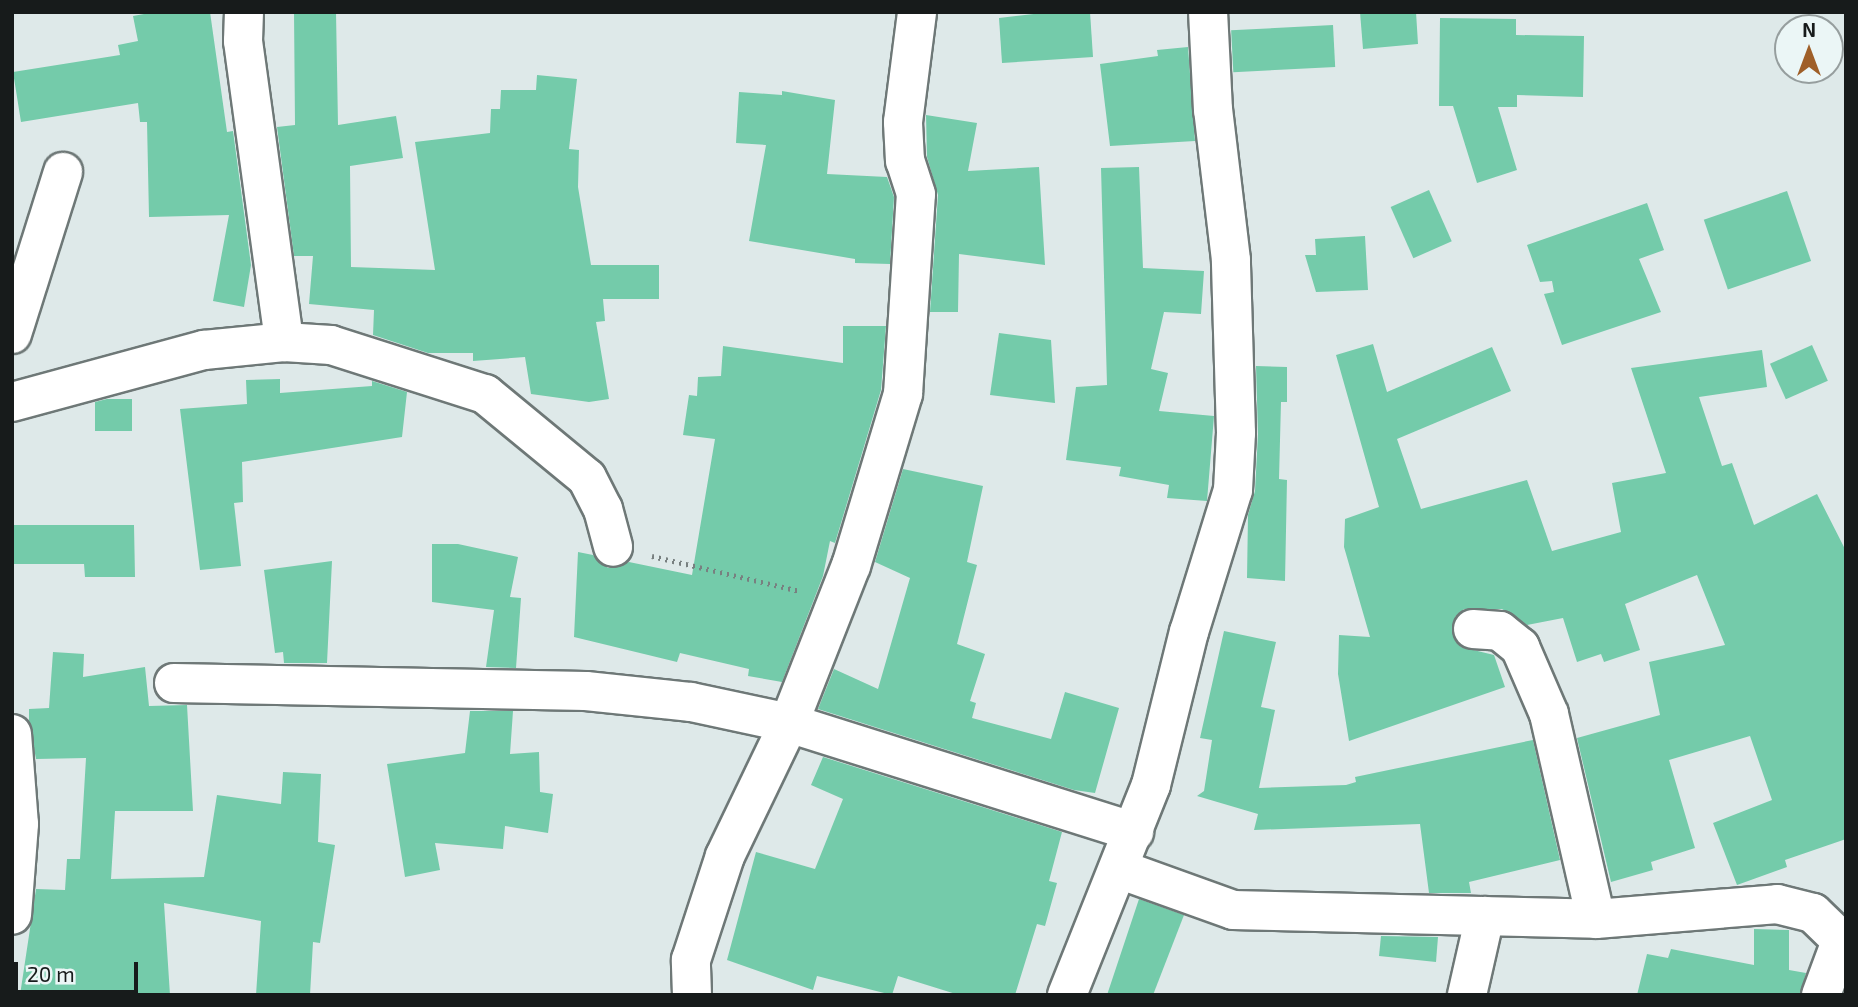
<!DOCTYPE html>
<style>
body{margin:0}
#map{position:relative;width:1858px;height:1007px;overflow:hidden;background:#dee9e9;font-family:"Exo 2",sans-serif}
div>[style]{position:absolute}
[style*='--x']{left:calc(var(--x)*1px);top:calc(var(--y)*1px);width:calc(var(--w)*1px);rotate:calc(var(--a)*1deg)}
.building>*{inset:0;background:#74cbaa;transform-origin:0 0}
.path>*{height:4.5px;margin-top:-2.25px;transform-origin:0;background:repeating-linear-gradient(90deg,#788080 0 2px,transparent 0 7px)}
.roads{filter:drop-shadow(2px 0 #6e7877) drop-shadow(-2px 0 #6e7877) drop-shadow(0 2px #6e7877) drop-shadow(0 -2px #6e7877)}
.minor>*{height:38px;margin:-19px;padding:0 19px;transform-origin:19px;border-radius:19px;background:#fff}
span{translate:-50% -50%;white-space:nowrap;text-align:center;line-height:1.15;-webkit-text-stroke:7px #ebf6f6;paint-order:stroke}
.frame{position:absolute;inset:0;border:14px solid #171b1b;pointer-events:none}
.north{position:absolute;left:1774px;top:14px;width:70px;height:70px;box-sizing:border-box;background:#ebf6f6;border:2px solid #969e9e;border-radius:50%;rotate:0deg;font-size:19px;font-weight:700;line-height:28px;text-align:center;color:#171b1b}
.north::after{content:'';display:block;margin:auto;width:24px;height:32px;background:#9f5f28;clip-path:polygon(50% 0,100% 100%,50% 72%,0 100%)}
.scale{position:absolute;left:14px;top:962px;width:124px;height:32px;box-sizing:border-box;border:4px solid #171b1b;border-top:0;padding-left:9px;font-size:21px;line-height:24px;white-space:nowrap;color:#171b1b;-webkit-text-stroke:5px #ebf6f6;paint-order:stroke}
</style>
<div id="map">
<div class="building">
<i style="clip-path:polygon(155px 12px,210px 12px,227px 132px,233px 131px,251px 265px,244px 307px,213px 301px,229px 215px,149px 217px,147px 122px,140px 122px,138px 103px,21px 122px,13px 72px,120px 55px,118px 45px,138px 41px,133px 16px)"></i>
<i style="clip-path:polygon(294px 12px,336px 12px,338px 125px,396px 116px,403px 158px,350px 166px,351px 267px,435px 270px,415px 142px,490px 133px,491px 109px,500px 109px,501px 90px,536px 90px,537px 75px,577px 79px,569px 149px,579px 150px,578px 187px,591px 265px,659px 265px,659px 299px,603px 299px,605px 321px,596px 322px,609px 399px,589px 402px,531px 394px,525px 357px,473px 361px,473px 353px,428px 353px,373px 335px,374px 310px,309px 304px,313px 256px,294px 256px,277px 127px,295px 125px)"></i>
<i style="clip-path:polygon(1051px 12px,1090px 12px,1093px 57px,1002px 63px,999px 18px)"></i>
<i style="clip-path:polygon(1360px 12px,1416px 12px,1418px 44px,1363px 49px)"></i>
<i style="clip-path:polygon(1440px 18px,1516px 19px,1516px 35px,1584px 36px,1583px 97px,1517px 95px,1517px 107px,1498px 107px,1517px 170px,1477px 183px,1453px 106px,1439px 106px)"></i>
<i style="left:1333px;top:25px;width:42px;height:102px;rotate:87deg"></i>
<i style="clip-path:polygon(1188px 47px,1195px 141px,1110px 146px,1100px 64px,1158px 56px,1157px 50px)"></i>
<i style="clip-path:polygon(782px 91px,835px 100px,827px 174px,887px 177px,894px 197px,890px 264px,855px 263px,855px 259px,749px 241px,766px 145px,736px 143px,739px 92px,782px 95px)"></i>
<i style="clip-path:polygon(926px 115px,977px 123px,968px 171px,1039px 167px,1045px 265px,959px 254px,958px 312px,930px 312px,938px 195px,927px 157px)"></i>
<i style="clip-path:polygon(1139px 167px,1143px 268px,1204px 271px,1201px 314px,1164px 312px,1151px 369px,1168px 373px,1159px 411px,1214px 416px,1207px 501px,1167px 498px,1169px 485px,1119px 476px,1121px 467px,1066px 460px,1076px 387px,1107px 385px,1101px 168px)"></i>
<i style="left:1429px;top:190px;width:56px;height:42px;rotate:66deg"></i>
<i style="left:1787px;top:191px;width:74px;height:88px;rotate:71deg"></i>
<i style="clip-path:polygon(1647px 203px,1664px 250px,1639px 259px,1661px 312px,1562px 345px,1544px 294px,1554px 292px,1552px 281px,1540px 282px,1527px 245px)"></i>
<i style="clip-path:polygon(1365px 236px,1368px 290px,1316px 292px,1305px 255px,1316px 255px,1315px 239px)"></i>
<i style="clip-path:polygon(843px 326px,886px 326px,881px 390px,835px 543px,830px 541px,823px 576px,782px 682px,748px 676px,749px 669px,680px 653px,677px 662px,574px 637px,578px 552px,593px 555px,608px 568px,629px 562px,692px 575px,715px 439px,683px 435px,689px 395px,697px 396px,698px 377px,721px 376px,723px 346px,843px 363px)"></i>
<i style="clip-path:polygon(999px 333px,1051px 340px,1055px 403px,990px 395px)"></i>
<i style="clip-path:polygon(1373px 344px,1387px 392px,1492px 347px,1511px 391px,1397px 439px,1421px 509px,1527px 480px,1552px 551px,1621px 532px,1612px 483px,1666px 473px,1631px 368px,1762px 350px,1767px 387px,1699px 397px,1722px 466px,1732px 463px,1754px 525px,1817px 494px,1846px 551px,1846px 839px,1785px 860px,1787px 867px,1737px 885px,1713px 823px,1772px 800px,1750px 736px,1669px 760px,1695px 848px,1651px 862px,1653px 870px,1611px 882px,1577px 738px,1660px 715px,1649px 662px,1725px 645px,1697px 575px,1625px 604px,1640px 650px,1604px 662px,1601px 654px,1577px 662px,1563px 618px,1527px 625px,1502px 609px,1464px 609px,1455px 617px,1454px 639px,1461px 647px,1494px 655px,1505px 687px,1349px 741px,1338px 674px,1339px 635px,1370px 637px,1344px 547px,1345px 519px,1379px 507px,1336px 355px)"></i>
<i style="left:1812px;top:345px;width:39px;height:46px;rotate:66deg"></i>
<i style="clip-path:polygon(1256px 366px,1287px 367px,1287px 402px,1281px 402px,1279px 479px,1287px 480px,1285px 581px,1247px 578px,1248px 515px,1255px 491px,1258px 434px)"></i>
<i style="clip-path:polygon(280px 379px,280px 393px,372px 386px,372px 381px,407px 392px,402px 437px,242px 462px,243px 502px,234px 503px,241px 566px,200px 570px,180px 409px,247px 404px,246px 380px)"></i>
<i style="clip-path:polygon(107px 399px,132px 399px,132px 431px,95px 431px,95px 402px)"></i>
<i style="clip-path:polygon(903px 469px,983px 486px,967px 562px,977px 565px,957px 644px,985px 654px,970px 701px,976px 703px,972px 718px,1051px 739px,1065px 692px,1119px 708px,1095px 793px,1074px 790px,818px 709px,834px 669px,878px 689px,910px 578px,875px 562px)"></i>
<i style="clip-path:polygon(12px 525px,134px 525px,135px 577px,85px 577px,84px 564px,12px 564px)"></i>
<i style="clip-path:polygon(432px 544px,458px 544px,518px 557px,510px 597px,521px 598px,516px 668px,486px 667px,494px 610px,432px 602px)"></i>
<i style="clip-path:polygon(332px 561px,327px 663px,284px 663px,283px 652px,275px 653px,264px 570px)"></i>
<i style="clip-path:polygon(1224px 631px,1276px 642px,1261px 707px,1275px 710px,1259px 788px,1346px 785px,1356px 782px,1355px 777px,1533px 740px,1560px 860px,1469px 882px,1471px 893px,1429px 893px,1420px 824px,1254px 830px,1258px 814px,1197px 796px,1204px 791px,1212px 740px,1200px 738px)"></i>
<i style="clip-path:polygon(53px 652px,84px 654px,83px 677px,145px 667px,149px 706px,187px 705px,193px 811px,115px 811px,111px 879px,204px 877px,217px 795px,281px 804px,283px 772px,321px 774px,318px 842px,335px 845px,320px 943px,313px 942px,310px 995px,256px 995px,261px 921px,164px 903px,170px 995px,136px 995px,136px 991px,20px 995px,36px 889px,65px 890px,67px 859px,80px 859px,86px 758px,36px 759px,29px 721px,29px 709px,49px 708px)"></i>
<i style="clip-path:polygon(470px 711px,513px 711px,510px 754px,539px 752px,540px 792px,553px 794px,548px 833px,505px 826px,503px 849px,435px 843px,440px 870px,405px 877px,387px 764px,465px 753px)"></i>
<i style="clip-path:polygon(823px 757px,1062px 832px,1049px 881px,1057px 883px,1045px 926px,1037px 924px,1015px 995px,959px 995px,898px 976px,892px 995px,817px 976px,813px 990px,727px 960px,756px 852px,815px 869px,843px 799px,811px 785px)"></i>
<i style="clip-path:polygon(1139px 899px,1184px 915px,1153px 995px,1107px 995px)"></i>
<i style="clip-path:polygon(1754px 929px,1789px 930px,1789px 970px,1806px 973px,1800px 995px,1637px 995px,1647px 954px,1668px 958px,1671px 949px,1754px 965px)"></i>
<i style="clip-path:polygon(1381px 936px,1438px 937px,1436px 962px,1379px 956px)"></i>
</div>
<div class="path">
<i style="--x:652;--y:556;--w:152;--a:13.3"></i>
</div>
<div class="roads">
<div class="minor">
<i style="--x:244;--y:12;--w:29;--a:92"></i>
<i style="--x:243;--y:41;--w:304;--a:82.2"></i>
<i style="--x:12;--y:334;--w:170;--a:-72.5"></i>
<i style="--x:12;--y:402;--w:199;--a:-15.2"></i>
<i style="--x:204;--y:350;--w:80;--a:-5.7"></i>
<i style="--x:284;--y:342;--w:47;--a:3.7"></i>
<i style="--x:331;--y:345;--w:162;--a:17.7"></i>
<i style="--x:485;--y:394;--w:132;--a:39.5"></i>
<i style="--x:587;--y:478;--w:35;--a:63"></i>
<i style="--x:603;--y:509;--w:39;--a:75"></i>
<i style="--x:1473;--y:629;--w:27;--a:4"></i>
<i style="--x:1500;--y:631;--w:26;--a:39"></i>
<i style="--x:1520;--y:647;--w:73;--a:66.6"></i>
<i style="--x:1549;--y:714;--w:210;--a:77.1"></i>
<i style="--x:174;--y:683;--w:412;--a:1.1"></i>
<i style="--x:586;--y:691;--w:106;--a:6"></i>
<i style="--x:691;--y:702;--w:100;--a:12.1"></i>
<i style="--x:789;--y:723;--w:362;--a:17.5"></i>
<i style="--x:12;--y:734;--w:90;--a:85.6"></i>
<i style="--x:19;--y:824;--w:91;--a:94.4"></i>
<i style="--x:1119;--y:869;--w:121;--a:19.8"></i>
<i style="--x:1233;--y:910;--w:363;--a:1.4"></i>
<i style="--x:1596;--y:919;--w:182;--a:-4.7"></i>
<i style="--x:1777;--y:904;--w:37;--a:14"></i>
<i style="--x:1813;--y:913;--w:46;--a:44.1"></i>
<i style="--x:692;--y:995;--w:35;--a:-92"></i>
<i style="--x:691;--y:960;--w:109;--a:-71.9"></i>
<i style="--x:725;--y:856;--w:148;--a:-64.3"></i>
<i style="--x:789;--y:723;--w:169;--a:-68.5"></i>
<i style="--x:851;--y:566;--w:180;--a:-73.2"></i>
<i style="--x:903;--y:394;--w:200;--a:-86.3"></i>
<i style="--x:916;--y:194;--w:35;--a:-108"></i>
<i style="--x:905;--y:161;--w:39;--a:-93"></i>
<i style="--x:903;--y:122;--w:111;--a:-82.7"></i>
<i style="--x:1067;--y:995;--w:226;--a:-68.2"></i>
<i style="--x:1151;--y:785;--w:158;--a:-76.1"></i>
<i style="--x:1189;--y:632;--w:149;--a:-72.8"></i>
<i style="--x:1233;--y:490;--w:57;--a:-87"></i>
<i style="--x:1236;--y:433;--w:173;--a:-91.7"></i>
<i style="--x:1231;--y:260;--w:151;--a:-96.8"></i>
<i style="--x:1213;--y:110;--w:98;--a:-92.9"></i>
<i style="--x:1467;--y:995;--w:81;--a:-77.2"></i>
<i style="--x:1821;--y:995;--w:54;--a:-69.6"></i>
</div>
</div>
<div class="frame"></div>
<div class="north">N</div>
<div class="scale">20 m</div>
</div>
